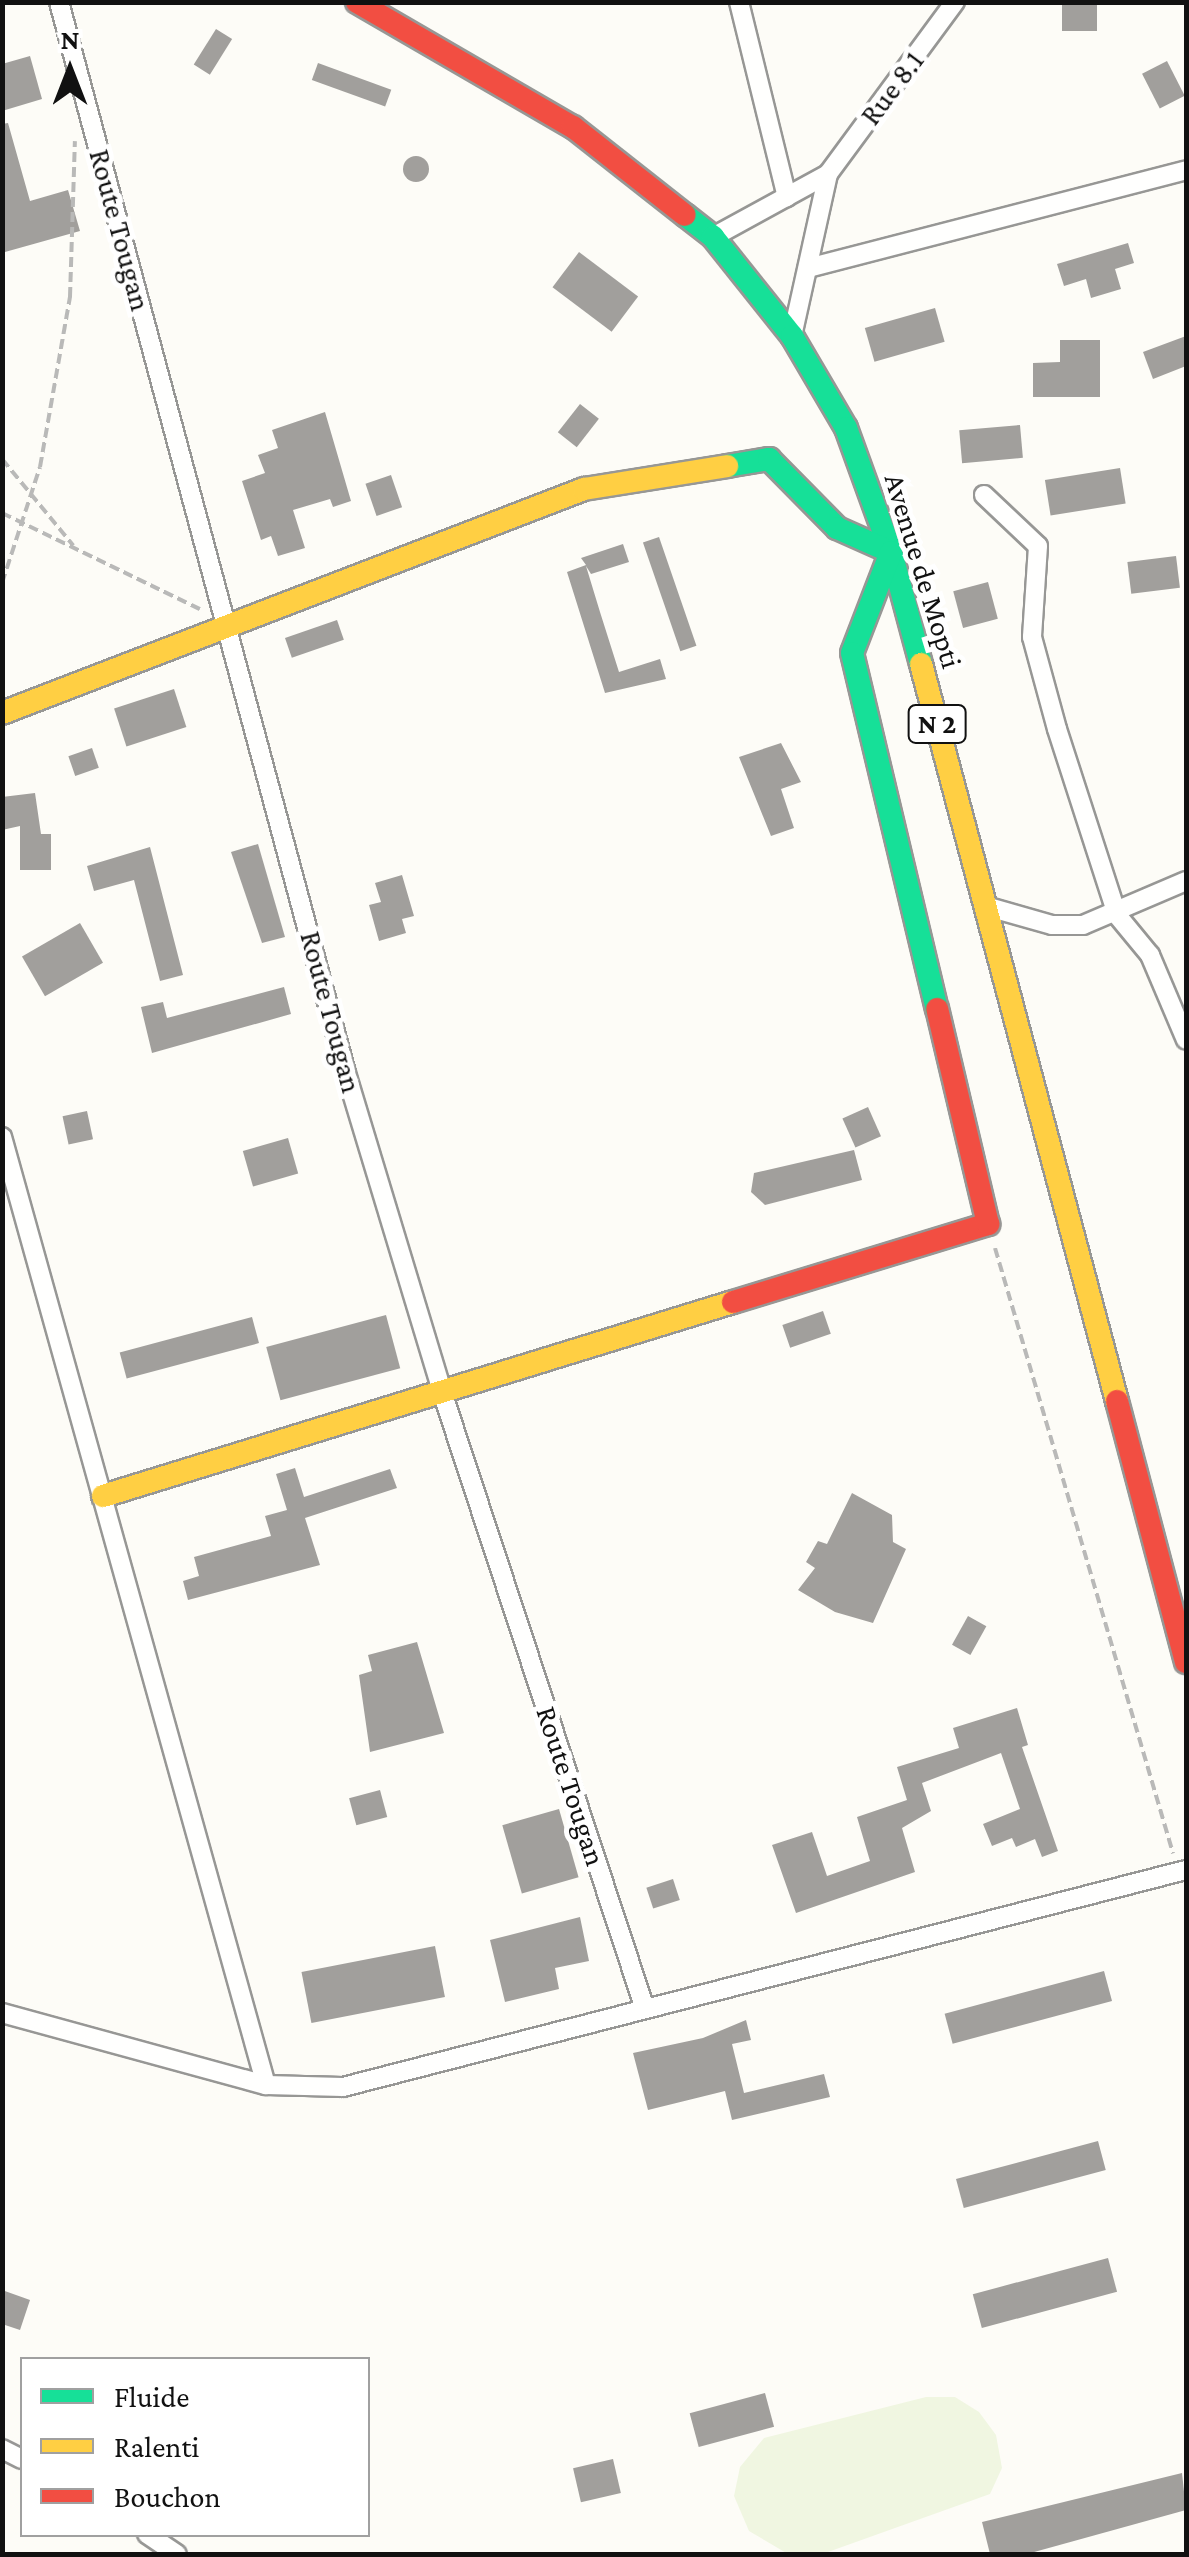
<!DOCTYPE html>
<style>
body{margin:0}
#map{position:relative;width:1189px;height:2557px;overflow:hidden;background:#fdfcf7;font-family:"Crimson Pro",serif}
div>[style]{position:absolute}
[style*='--x']{left:calc(var(--x)*1px);top:calc(var(--y)*1px);width:calc(var(--w)*1px);rotate:calc(var(--a)*1deg)}
.pitch>*{inset:0;background:#f0f6e1}
.building>*{inset:0;background:#a19f9c;transform-origin:0 0}
.round{border-radius:50%}
.path>*{height:4px;margin-top:-2px;transform-origin:0;background:repeating-linear-gradient(90deg,#b9b9b8 0 10px,transparent 0 15px)}
.roads{filter:drop-shadow(2px 0 #979795) drop-shadow(-2px 0 #979795) drop-shadow(0 2px #979795) drop-shadow(0 -2px #979795)}
.street>*{height:18px;margin:-9px;padding:0 9px;transform-origin:9px;border-radius:9px;background:#fffffe}
.fast>*{height:22px;margin:-11px;padding:0 11px;transform-origin:11px;border-radius:11px;background:#16e098}
.slow>*{height:22px;margin:-11px;padding:0 11px;transform-origin:11px;border-radius:11px;background:#ffcf43}
.jam>*{height:22px;margin:-11px;padding:0 11px;transform-origin:11px;border-radius:11px;background:#f24e42}
span{translate:-50% -50%;white-space:nowrap;text-align:center;line-height:1.15;-webkit-text-stroke:10px #fff;paint-order:stroke}
.shield-label span{padding:2px 8px;background:#fff;border:2px solid;border-radius:8px;-webkit-text-stroke-width:0}
.shield-label{font-size:28px;color:#111;font-weight:700}
.street-label{font-size:30px;color:#111}
.frame{position:absolute;inset:0;border:5px solid #111;pointer-events:none}
.legend{position:absolute;left:20px;top:2357px;width:350px;height:180px;box-sizing:border-box;background:#fff;border:2px solid #a0a0a0;margin:0;padding:12px 18px;list-style:none;font-size:30px;color:#111}
.legend li{display:flex;align-items:center;gap:20px;height:50px}
.legend b{width:50px;border:2px solid #a0a0a0}
.north{position:absolute;left:20px;top:20px;width:100px;height:100px;-webkit-text-stroke:8px #fff;paint-order:stroke;rotate:0deg;font-size:28px;font-weight:700;line-height:40px;text-align:center;color:#111}
.north::after{content:'';display:block;margin:auto;width:35px;height:45px;background:#111;clip-path:polygon(50% 0,100% 100%,50% 72%,0 100%)}
</style>
<div id="map">
<div class="pitch">
<i style="clip-path:polygon(926px 2397px,955px 2397px,979px 2412px,996px 2435px,1002px 2468px,990px 2494px,828px 2552px,788px 2554px,749px 2531px,734px 2496px,740px 2467px,764px 2438px)"></i>
</div>
<div class="building">
<i style="left:1062px;top:2px;width:35px;height:29px"></i>
<i style="left:216px;top:29px;width:19px;height:42px;rotate:32deg"></i>
<i style="clip-path:polygon(30px 56px,42px 99px,2px 111px,2px 64px)"></i>
<i style="left:1167px;top:61px;width:39px;height:28px;rotate:63deg"></i>
<i style="left:318px;top:63px;width:78px;height:18px;rotate:20deg"></i>
<i style="clip-path:polygon(8px 123px,30px 201px,68px 190px,80px 231px,5px 252px,2px 124px)"></i>
<i class="round" style="left:403px;top:156px;width:26px;height:26px"></i>
<i style="clip-path:polygon(1128px 243px,1134px 263px,1115px 269px,1121px 289px,1091px 298px,1086px 279px,1064px 286px,1057px 264px)"></i>
<i style="left:579px;top:252px;width:74px;height:44px;rotate:37deg"></i>
<i style="left:935px;top:308px;width:35px;height:73px;rotate:74deg"></i>
<i style="clip-path:polygon(1186px 336px,1186px 366px,1153px 379px,1143px 352px)"></i>
<i style="clip-path:polygon(1060px 340px,1100px 340px,1100px 397px,1033px 397px,1033px 363px,1060px 362px)"></i>
<i style="left:580px;top:404px;width:24px;height:36px;rotate:38deg"></i>
<i style="clip-path:polygon(325px 412px,351px 501px,333px 507px,330px 499px,293px 510px,305px 548px,278px 556px,271px 536px,261px 540px,242px 481px,265px 473px,258px 455px,278px 448px,272px 430px)"></i>
<i style="left:1020px;top:425px;width:33px;height:61px;rotate:85deg"></i>
<i style="left:1120px;top:468px;width:36px;height:76px;rotate:81deg"></i>
<i style="left:391px;top:475px;width:34px;height:27px;rotate:71deg"></i>
<i style="left:659px;top:537px;width:115px;height:17px;rotate:71deg"></i>
<i style="clip-path:polygon(623px 544px,629px 562px,591px 574px,586px 566px,600px 612px,619px 672px,660px 659px,666px 679px,605px 693px,567px 572px,586px 565px,581px 558px)"></i>
<i style="left:1176px;top:556px;width:32px;height:49px;rotate:83deg"></i>
<i style="left:988px;top:582px;width:38px;height:36px;rotate:75deg"></i>
<i style="left:337px;top:620px;width:21px;height:55px;rotate:71deg"></i>
<i style="left:174px;top:689px;width:40px;height:63px;rotate:72deg"></i>
<i style="clip-path:polygon(781px 743px,801px 782px,781px 789px,794px 828px,771px 836px,739px 757px)"></i>
<i style="left:92px;top:748px;width:21px;height:25px;rotate:71deg"></i>
<i style="clip-path:polygon(35px 793px,41px 834px,51px 834px,51px 870px,20px 870px,20px 826px,2px 830px,2px 797px)"></i>
<i style="clip-path:polygon(258px 844px,285px 937px,262px 943px,231px 852px)"></i>
<i style="clip-path:polygon(150px 847px,183px 975px,160px 981px,134px 880px,94px 891px,87px 866px)"></i>
<i style="clip-path:polygon(402px 875px,414px 916px,402px 919px,406px 933px,379px 941px,369px 905px,381px 902px,375px 883px)"></i>
<i style="left:80px;top:923px;width:46px;height:67px;rotate:60deg"></i>
<i style="clip-path:polygon(284px 987px,291px 1014px,152px 1053px,141px 1007px,163px 1002px,167px 1018px)"></i>
<i style="left:868px;top:1107px;width:32px;height:28px;rotate:66deg"></i>
<i style="left:87px;top:1111px;width:29px;height:25px;rotate:78deg"></i>
<i style="left:288px;top:1138px;width:37px;height:47px;rotate:74deg"></i>
<i style="clip-path:polygon(854px 1150px,862px 1180px,765px 1205px,751px 1192px,754px 1173px)"></i>
<i style="left:823px;top:1311px;width:24px;height:43px;rotate:71deg"></i>
<i style="left:386px;top:1315px;width:55px;height:124px;rotate:75deg"></i>
<i style="left:252px;top:1317px;width:27px;height:137px;rotate:75deg"></i>
<i style="clip-path:polygon(295px 1468px,304px 1497px,390px 1469px,397px 1488px,305px 1518px,320px 1565px,188px 1600px,183px 1581px,199px 1576px,194px 1557px,271px 1536px,265px 1516px,287px 1510px,276px 1474px)"></i>
<i style="clip-path:polygon(852px 1493px,892px 1515px,893px 1542px,906px 1549px,873px 1623px,835px 1612px,798px 1590px,815px 1568px,806px 1562px,818px 1541px,827px 1544px)"></i>
<i style="left:968px;top:1616px;width:21px;height:33px;rotate:29deg"></i>
<i style="clip-path:polygon(417px 1642px,444px 1733px,370px 1752px,359px 1675px,372px 1671px,368px 1655px)"></i>
<i style="clip-path:polygon(1017px 1708px,1028px 1745px,1022px 1747px,1058px 1851px,1042px 1857px,1035px 1839px,1016px 1847px,1012px 1838px,992px 1846px,983px 1824px,1020px 1809px,1001px 1753px,922px 1783px,931px 1811px,902px 1828px,915px 1872px,796px 1913px,772px 1845px,812px 1832px,827px 1876px,870px 1861px,857px 1817px,907px 1800px,897px 1767px,959px 1748px,953px 1728px)"></i>
<i style="left:380px;top:1790px;width:28px;height:32px;rotate:75deg"></i>
<i style="left:559px;top:1809px;width:71px;height:59px;rotate:74deg"></i>
<i style="left:673px;top:1879px;width:22px;height:28px;rotate:72deg"></i>
<i style="clip-path:polygon(580px 1917px,589px 1961px,555px 1968px,559px 1989px,505px 2002px,490px 1940px)"></i>
<i style="left:435px;top:1946px;width:52px;height:136px;rotate:79deg"></i>
<i style="left:1104px;top:1971px;width:31px;height:165px;rotate:75deg"></i>
<i style="clip-path:polygon(746px 2020px,751px 2040px,732px 2044px,744px 2093px,824px 2074px,830px 2097px,732px 2120px,725px 2091px,648px 2110px,633px 2053px,703px 2038px)"></i>
<i style="left:1098px;top:2141px;width:30px;height:147px;rotate:75deg"></i>
<i style="left:1108px;top:2258px;width:35px;height:140px;rotate:75deg"></i>
<i style="clip-path:polygon(2px 2290px,30px 2300px,20px 2330px,2px 2324px)"></i>
<i style="left:765px;top:2393px;width:35px;height:78px;rotate:75deg"></i>
<i style="left:613px;top:2459px;width:35px;height:41px;rotate:77deg"></i>
<i style="clip-path:polygon(1182px 2473px,1186px 2510px,1027px 2554px,990px 2554px,982px 2522px)"></i>
</div>
<div class="path">
<i style="--x:2;--y:459;--w:112;--a:50.5"></i>
<i style="--x:2;--y:513;--w:220;--a:25.9"></i>
<i style="--x:2;--y:583;--w:122;--a:-71.9"></i>
<i style="--x:40;--y:467;--w:173;--a:-80"></i>
<i style="--x:70;--y:297;--w:156;--a:-88.2"></i>
<i style="--x:995;--y:1248;--w:631;--a:73.61"></i>
</div>
<div class="roads">
<div class="street">
<i style="--x:59;--y:2;--w:1109;--a:75"></i>
<i style="--x:346;--y:1073;--w:336;--a:73.2"></i>
<i style="--x:443;--y:1395;--w:646;--a:71.79"></i>
<i style="--x:739;--y:2;--w:201;--a:76.2"></i>
<i style="--x:828;--y:174;--w:214;--a:-53.6"></i>
<i style="--x:713;--y:237;--w:131;--a:-28.7"></i>
<i style="--x:828;--y:174;--w:166;--a:102.5"></i>
<i style="--x:808;--y:268;--w:390;--a:-14.5"></i>
<i style="--x:984;--y:495;--w:74;--a:43.4"></i>
<i style="--x:1038;--y:546;--w:91;--a:93.8"></i>
<i style="--x:1032;--y:637;--w:95;--a:74.8"></i>
<i style="--x:1057;--y:729;--w:195;--a:72.1"></i>
<i style="--x:1117;--y:915;--w:52;--a:50.5"></i>
<i style="--x:1150;--y:955;--w:92;--a:67"></i>
<i style="--x:985;--y:906;--w:70;--a:15.8"></i>
<i style="--x:1052;--y:925;--w:31;--a:0"></i>
<i style="--x:1083;--y:925;--w:112;--a:-23.1"></i>
<i style="--x:2;--y:1137;--w:984;--a:74.44"></i>
<i style="--x:2;--y:2013;--w:274;--a:15.3"></i>
<i style="--x:266;--y:2085;--w:77;--a:1.5"></i>
<i style="--x:343;--y:2087;--w:870;--a:-14.44"></i>
<i style="--x:2;--y:2449;--w:22;--a:27"></i>
<i style="--x:147;--y:2534;--w:36;--a:34"></i>
</div>
<div class="fast">
<i style="--x:685;--y:215;--w:36;--a:38"></i>
<i style="--x:713;--y:237;--w:127;--a:51.4"></i>
<i style="--x:792;--y:336;--w:107;--a:59.6"></i>
<i style="--x:846;--y:428;--w:132;--a:70.1"></i>
<i style="--x:891;--y:552;--w:116;--a:75"></i>
<i style="--x:727;--y:466;--w:43;--a:-9.5"></i>
<i style="--x:769;--y:459;--w:97;--a:45.4"></i>
<i style="--x:837;--y:528;--w:59;--a:24"></i>
<i style="--x:891;--y:552;--w:108;--a:111.1"></i>
<i style="--x:852;--y:653;--w:366;--a:76.6"></i>
</div>
<div class="slow">
<i style="--x:921;--y:664;--w:763;--a:75.11"></i>
<i style="--x:2;--y:713;--w:624;--a:-21.05"></i>
<i style="--x:584;--y:489;--w:145;--a:-9.1"></i>
<i style="--x:103;--y:1496;--w:659;--a:-17.12"></i>
</div>
<div class="jam">
<i style="--x:357;--y:2;--w:250;--a:30.1"></i>
<i style="--x:573;--y:127;--w:142;--a:38.2"></i>
<i style="--x:733;--y:1302;--w:267;--a:-17"></i>
<i style="--x:988;--y:1224;--w:221;--a:-103.3"></i>
<i style="--x:1117;--y:1401;--w:270;--a:75.2"></i>
</div>
</div>
<div class="shield-label">
<span style="left:937px;top:724px">N 2</span>
</div>
<div class="street-label">
<span style="left:892px;top:88px;rotate:-53deg">Rue 8.1</span>
<span style="left:120px;top:230px;rotate:75deg">Route Tougan</span>
<span style="left:923px;top:571px;rotate:73deg">Avenue de Mopti</span>
<span style="left:331px;top:1012px;rotate:75deg">Route Tougan</span>
<span style="left:571px;top:1786px;rotate:72deg">Route Tougan</span>
</div>
<div class="frame"></div>
<ul class="legend">
<li><b style="height:12px;background:#16e098"></b>Fluide</li>
<li><b style="height:12px;background:#ffcf43"></b>Ralenti</li>
<li><b style="height:12px;background:#f24e42"></b>Bouchon</li>
</ul>
<div class="north">N</div>
</div>
